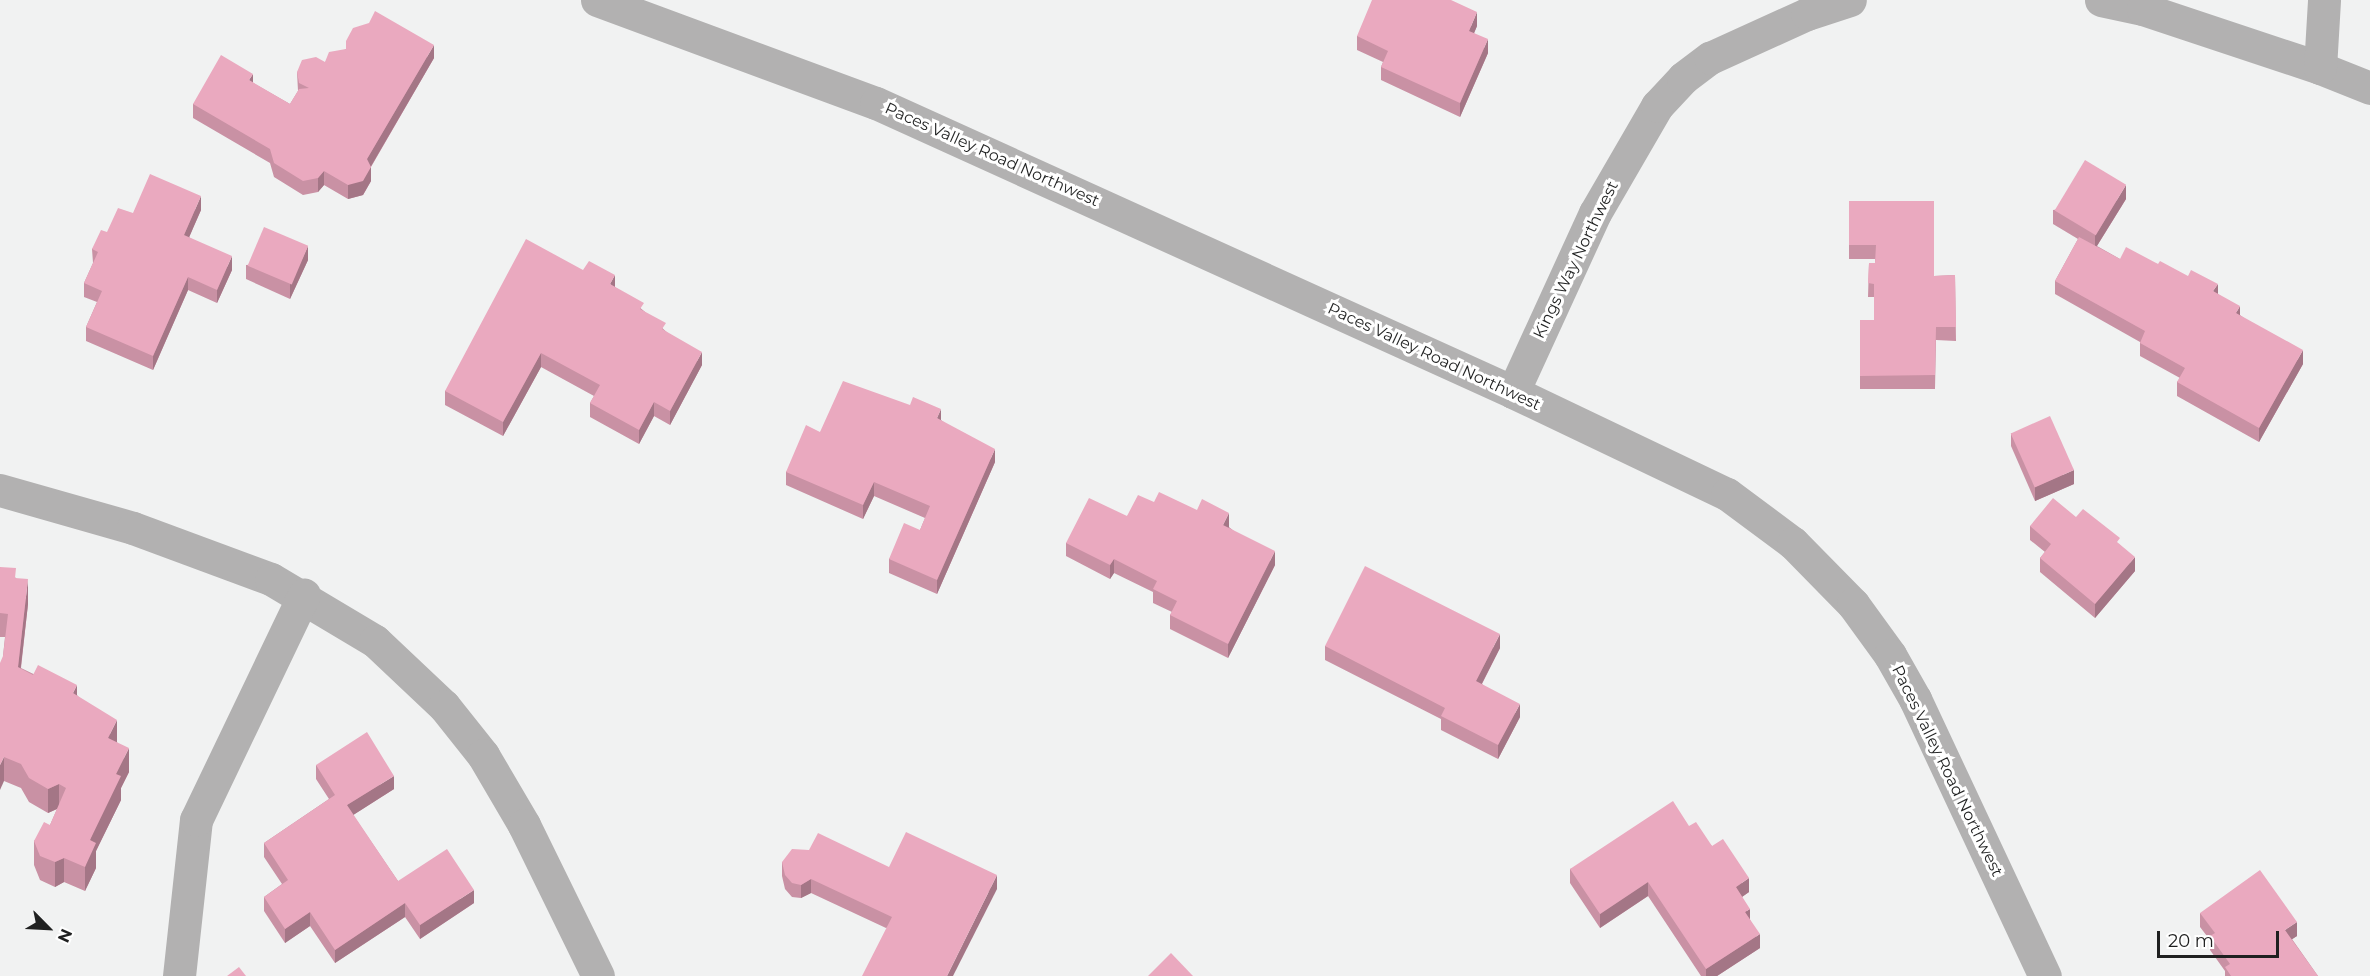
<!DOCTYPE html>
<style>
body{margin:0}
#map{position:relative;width:2370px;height:976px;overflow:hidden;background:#f1f2f2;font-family:Montserrat,sans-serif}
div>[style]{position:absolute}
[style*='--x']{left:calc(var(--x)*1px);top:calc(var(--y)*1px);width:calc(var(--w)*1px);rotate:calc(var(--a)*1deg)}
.street>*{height:33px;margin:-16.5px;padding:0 16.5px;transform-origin:16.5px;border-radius:16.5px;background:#b2b1b1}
.wall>*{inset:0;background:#c991a4}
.shaded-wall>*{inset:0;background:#a47686}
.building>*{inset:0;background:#eaa9bf;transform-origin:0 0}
span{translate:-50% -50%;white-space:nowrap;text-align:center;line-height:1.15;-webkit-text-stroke:6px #fff;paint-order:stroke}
.street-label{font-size:16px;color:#1f2020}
.north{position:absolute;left:18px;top:898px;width:60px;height:60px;-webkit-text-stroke:4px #fff;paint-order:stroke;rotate:114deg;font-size:16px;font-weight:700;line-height:24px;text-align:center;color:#1f2020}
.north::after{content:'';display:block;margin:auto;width:21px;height:27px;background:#1f2020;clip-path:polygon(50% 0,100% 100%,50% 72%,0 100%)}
.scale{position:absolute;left:2157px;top:931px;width:122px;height:27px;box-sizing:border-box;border:3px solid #1f2020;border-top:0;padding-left:8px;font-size:18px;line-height:21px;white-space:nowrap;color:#1f2020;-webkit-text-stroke:4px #fff;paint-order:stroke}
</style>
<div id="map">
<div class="street">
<i style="--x:597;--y:0;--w:297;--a:20.3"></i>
<i style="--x:876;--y:103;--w:699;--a:24.4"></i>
<i style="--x:1513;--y:392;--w:237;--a:25.5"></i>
<i style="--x:1727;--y:494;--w:82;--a:36.6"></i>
<i style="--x:1793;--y:543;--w:86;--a:45.5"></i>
<i style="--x:1853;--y:604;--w:63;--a:54"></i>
<i style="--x:1890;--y:655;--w:51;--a:60.4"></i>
<i style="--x:1915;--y:699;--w:306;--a:64.9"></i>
<i style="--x:2101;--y:0;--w:43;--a:12.1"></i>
<i style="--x:2143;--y:9;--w:187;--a:18.4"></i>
<i style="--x:2320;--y:68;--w:54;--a:21.8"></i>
<i style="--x:2320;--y:68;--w:68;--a:-86.6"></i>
<i style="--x:1513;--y:392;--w:197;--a:-65.4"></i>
<i style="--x:1595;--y:213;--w:124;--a:-59.9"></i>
<i style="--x:1657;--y:106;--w:38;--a:-47"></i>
<i style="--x:1683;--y:78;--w:34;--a:-37"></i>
<i style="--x:1710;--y:58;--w:107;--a:-24.4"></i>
<i style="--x:1807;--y:14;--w:45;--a:-18"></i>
<i style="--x:0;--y:490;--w:138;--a:15.9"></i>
<i style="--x:133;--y:528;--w:147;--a:20.3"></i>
<i style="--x:271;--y:579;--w:121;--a:30.8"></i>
<i style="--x:375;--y:641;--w:95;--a:43.3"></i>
<i style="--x:444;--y:706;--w:63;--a:51.5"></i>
<i style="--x:483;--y:755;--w:81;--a:59.6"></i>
<i style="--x:524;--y:825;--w:168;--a:63.9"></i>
<i style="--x:179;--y:976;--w:157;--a:-83.8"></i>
<i style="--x:196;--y:820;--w:250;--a:-64.4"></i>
</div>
<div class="wall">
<i style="clip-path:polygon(1477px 26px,1474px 33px,1488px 53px,1460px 117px,1381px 80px,1381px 67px,1383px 62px,1357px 50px,1357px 36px)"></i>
<i style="clip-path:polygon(346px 41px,434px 58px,371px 167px,371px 181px,363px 195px,348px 199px,324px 185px,318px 192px,303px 195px,274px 177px,270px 163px,193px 118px,193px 104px,253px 83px,290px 104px,298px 91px,297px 72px,325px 62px,346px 49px)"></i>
<i style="clip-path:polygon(2126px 199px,2097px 246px,2120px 259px,2158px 264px,2218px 294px,2240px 315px,2303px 364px,2259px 442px,2177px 396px,2177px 382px,2180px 378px,2140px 356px,2140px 342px,2055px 294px,2055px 281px,2078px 239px,2053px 224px,2053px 210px)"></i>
<i style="clip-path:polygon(1849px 201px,1934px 276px,1955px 275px,1956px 341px,1936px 340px,1935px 389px,1860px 389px,1860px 320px,1874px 320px,1874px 297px,1868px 297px,1869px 263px,1875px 263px,1875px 259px,1849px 259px)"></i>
<i style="clip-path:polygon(201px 210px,189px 237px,232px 270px,217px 303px,188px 290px,153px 370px,86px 341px,86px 327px,97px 302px,84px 297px,84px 283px,93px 263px,92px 249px,133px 213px)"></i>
<i style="clip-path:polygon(308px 260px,290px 299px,246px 279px,246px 265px)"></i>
<i style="clip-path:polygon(615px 287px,644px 311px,702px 365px,670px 425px,654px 416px,639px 444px,590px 417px,590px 403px,594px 396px,541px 367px,503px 436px,445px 405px,445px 391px)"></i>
<i style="clip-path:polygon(910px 405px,941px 420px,995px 462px,937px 594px,889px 573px,889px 559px,920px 530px,925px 518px,874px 496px,863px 519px,786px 485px,786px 472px,820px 432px)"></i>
<i style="clip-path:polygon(2011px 433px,2074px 484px,2035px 501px,2011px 446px)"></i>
<i style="clip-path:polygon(1154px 502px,1229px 527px,1275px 565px,1228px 658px,1170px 629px,1170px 615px,1172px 612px,1153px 603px,1153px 592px,1114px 573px,1110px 579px,1066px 556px,1066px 543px,1127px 516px)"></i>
<i style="clip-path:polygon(2076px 517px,2120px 545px,2135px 571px,2095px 618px,2040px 572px,2040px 558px,2045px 552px,2030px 540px,2030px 526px)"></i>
<i style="clip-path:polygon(0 567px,16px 578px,28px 604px,21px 668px,77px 695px,117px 742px,129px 772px,121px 788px,121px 800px,96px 851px,96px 868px,85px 891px,64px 882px,55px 887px,40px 880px,34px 865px,34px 841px,50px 825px,57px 809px,48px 813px,29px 802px,21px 788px,4px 781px,3px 656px,5px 637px,0 637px)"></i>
<i style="clip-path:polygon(1325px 646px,1500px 648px,1482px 684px,1520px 717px,1498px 759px,1441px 730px,1441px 719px,1325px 660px)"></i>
<i style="clip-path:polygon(316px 765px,394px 789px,353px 815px,398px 881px,474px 903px,420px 939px,405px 917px,335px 963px,310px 926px,285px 943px,264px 911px,264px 897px,282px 884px,264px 857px,264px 843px,329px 799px,316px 779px)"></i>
<i style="clip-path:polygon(1689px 826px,1712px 846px,1749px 892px,1742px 897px,1760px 948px,1717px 976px,1701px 976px,1648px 896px,1600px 928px,1570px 883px,1570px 869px)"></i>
<i style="clip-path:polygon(782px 862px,889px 867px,997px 889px,886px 928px,811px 893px,801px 898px,792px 897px,785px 889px,782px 876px)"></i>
<i style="clip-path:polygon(2200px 913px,2297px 936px,2292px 939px,2318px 976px,2225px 976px,2225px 971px,2210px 950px,2210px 940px,2200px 927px)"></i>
</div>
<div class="shaded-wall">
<i style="clip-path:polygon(1477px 12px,1477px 26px,1469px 45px,1469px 31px)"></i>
<i style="clip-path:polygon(1488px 39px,1488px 53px,1460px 117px,1460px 103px)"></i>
<i style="clip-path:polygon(434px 45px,434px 58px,367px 173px,367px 159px)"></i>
<i style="clip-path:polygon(253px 74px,253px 87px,249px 80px)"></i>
<i style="clip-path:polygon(371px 167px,371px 181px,363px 195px,348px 199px,348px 185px)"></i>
<i style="clip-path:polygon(324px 171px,324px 185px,318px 192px,318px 178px)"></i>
<i style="clip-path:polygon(2126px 185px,2126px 199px,2095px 249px,2095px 236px)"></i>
<i style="clip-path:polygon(201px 196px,201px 210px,184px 249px,184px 235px)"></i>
<i style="clip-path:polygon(308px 246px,308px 260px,290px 299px,290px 285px)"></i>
<i style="clip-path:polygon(232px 256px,232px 270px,217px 303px,217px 290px)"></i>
<i style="clip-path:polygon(615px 275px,615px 289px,610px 284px)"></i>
<i style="clip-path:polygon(188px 277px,188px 290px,153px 370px,153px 356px)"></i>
<i style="clip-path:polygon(2218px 284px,2218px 298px,2213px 291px)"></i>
<i style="clip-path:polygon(2240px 306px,2240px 319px,2236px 313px)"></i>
<i style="clip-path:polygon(2303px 350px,2303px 364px,2259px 442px,2259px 428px)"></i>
<i style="clip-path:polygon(702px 352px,702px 365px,670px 425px,670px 411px)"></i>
<i style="clip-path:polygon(541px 353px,541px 367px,503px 436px,503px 422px)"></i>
<i style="clip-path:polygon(654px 402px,654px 416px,639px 444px,639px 430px)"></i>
<i style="clip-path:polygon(941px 409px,941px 423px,937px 418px)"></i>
<i style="clip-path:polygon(995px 449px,995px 462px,937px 594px,937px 580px)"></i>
<i style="clip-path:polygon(2074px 470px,2074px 484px,2035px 501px,2035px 487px)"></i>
<i style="clip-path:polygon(874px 482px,874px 496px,863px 519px,863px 505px)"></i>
<i style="clip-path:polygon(1229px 513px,1229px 527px,1223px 538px,1223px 525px)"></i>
<i style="clip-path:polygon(1275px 551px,1275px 565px,1228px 658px,1228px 644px)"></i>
<i style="clip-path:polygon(2135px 557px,2135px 571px,2095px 618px,2095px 604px)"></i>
<i style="clip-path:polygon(1114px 559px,1114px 573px,1110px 579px,1110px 565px)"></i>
<i style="clip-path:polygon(28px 579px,28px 604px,18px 691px,18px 667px)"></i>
<i style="clip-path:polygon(1500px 634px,1500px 648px,1476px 695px,1476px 681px)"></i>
<i style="clip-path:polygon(77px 685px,77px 709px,73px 693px)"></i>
<i style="clip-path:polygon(1520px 704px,1520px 717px,1498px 759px,1498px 745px)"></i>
<i style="clip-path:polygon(117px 720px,117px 744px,108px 738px)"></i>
<i style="clip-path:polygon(129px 748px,129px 772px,121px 788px,121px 800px,96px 851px,96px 868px,85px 891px,85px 867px,90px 840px,116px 774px)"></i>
<i style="clip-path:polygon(4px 757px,4px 781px,0 790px,0 765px)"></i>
<i style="clip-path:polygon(394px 776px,394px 789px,347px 819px,347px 805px)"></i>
<i style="clip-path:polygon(59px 784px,59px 808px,48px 813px,48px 789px)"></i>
<i style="clip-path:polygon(64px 858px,64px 882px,55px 887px,55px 862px)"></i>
<i style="clip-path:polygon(997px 875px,997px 889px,953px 976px,947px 976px)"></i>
<i style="clip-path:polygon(1749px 878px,1749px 892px,1736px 901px,1736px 887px)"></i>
<i style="clip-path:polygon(811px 879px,811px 893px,801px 898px,801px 885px)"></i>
<i style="clip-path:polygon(1648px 882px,1648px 896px,1600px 928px,1600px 914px)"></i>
<i style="clip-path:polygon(474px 890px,474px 903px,420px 939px,420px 925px)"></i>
<i style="clip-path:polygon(405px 903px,405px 917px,335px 963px,335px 950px)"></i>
<i style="clip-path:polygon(1750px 909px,1750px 923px,1745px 912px)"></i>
<i style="clip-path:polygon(310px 912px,310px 926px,285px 943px,285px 929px)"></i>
<i style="clip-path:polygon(2297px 922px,2297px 936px,2285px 944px,2285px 930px)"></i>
<i style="clip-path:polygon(1760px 934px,1760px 948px,1717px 976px,1706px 976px,1706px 969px)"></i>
</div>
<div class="building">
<i style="clip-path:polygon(1372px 0,1451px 0,1477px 12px,1469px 31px,1488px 39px,1460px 103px,1381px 67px,1388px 51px,1357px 36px)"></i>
<i style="clip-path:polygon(375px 11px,434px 45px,367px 159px,371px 167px,363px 181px,348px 185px,324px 171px,318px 178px,303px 181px,274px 163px,270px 149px,193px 104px,221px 55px,253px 74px,249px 80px,290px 104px,299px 89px,309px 88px,299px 83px,297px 72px,302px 60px,316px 57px,325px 62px,329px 52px,346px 49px,346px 41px,353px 28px,369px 23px)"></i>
<i style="left:2085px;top:160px;width:48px;height:59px;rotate:31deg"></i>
<i style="clip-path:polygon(150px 174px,201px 196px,184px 235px,232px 256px,217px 290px,188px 277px,153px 356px,86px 327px,102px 291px,84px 283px,98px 252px,92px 249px,101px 230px,107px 232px,118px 208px,133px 213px)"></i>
<i style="clip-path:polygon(1849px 201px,1934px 201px,1934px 276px,1955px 275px,1956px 327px,1936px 327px,1935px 375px,1860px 376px,1860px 320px,1874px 320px,1874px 284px,1868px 283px,1869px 263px,1875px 263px,1876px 245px,1849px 245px)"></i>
<i style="left:264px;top:227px;width:48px;height:42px;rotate:23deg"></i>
<i style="clip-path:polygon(2079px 237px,2120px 259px,2126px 247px,2158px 264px,2160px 261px,2188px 276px,2191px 270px,2218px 284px,2213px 291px,2240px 306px,2236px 313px,2303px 350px,2259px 428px,2177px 382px,2185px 368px,2140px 343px,2145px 331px,2055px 281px)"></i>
<i style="clip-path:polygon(526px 239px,583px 270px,589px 261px,615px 275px,610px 284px,644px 303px,640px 309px,666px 323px,662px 329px,702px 352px,670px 411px,654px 402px,639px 430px,590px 403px,600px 385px,541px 353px,503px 422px,445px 391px)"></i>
<i style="clip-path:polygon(843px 381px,910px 405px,913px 397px,941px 409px,937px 418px,995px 449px,937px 580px,889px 559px,904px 523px,920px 530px,930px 506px,874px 482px,863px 505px,786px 472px,806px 425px,820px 432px)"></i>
<i style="left:2050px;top:416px;width:59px;height:43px;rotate:66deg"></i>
<i style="clip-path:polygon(1159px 492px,1197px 510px,1202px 499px,1229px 513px,1223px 525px,1275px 551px,1228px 644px,1170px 615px,1177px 601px,1153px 589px,1157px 581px,1114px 559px,1110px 565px,1066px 543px,1089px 498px,1127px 516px,1138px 495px,1154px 502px)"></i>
<i style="clip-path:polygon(2053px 498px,2076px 517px,2083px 509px,2120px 538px,2117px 542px,2135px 557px,2095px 604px,2040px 558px,2051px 544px,2030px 526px)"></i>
<i style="clip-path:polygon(1365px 566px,1500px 634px,1476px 681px,1520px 704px,1498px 745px,1441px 716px,1445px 708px,1325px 646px)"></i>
<i style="clip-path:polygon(0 567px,16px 568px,15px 578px,28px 579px,18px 667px,33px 675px,38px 665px,77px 685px,73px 693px,117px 720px,108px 738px,129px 748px,116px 774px,121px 776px,90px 840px,96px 843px,85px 867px,64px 858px,55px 862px,40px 856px,34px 841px,44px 822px,50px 825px,66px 788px,59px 784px,48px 789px,29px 778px,21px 764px,4px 757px,0 765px,0 663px,3px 656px,8px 614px,0 613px)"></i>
<i style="clip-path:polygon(367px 732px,394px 776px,347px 805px,398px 881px,447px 849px,474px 890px,420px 925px,405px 903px,335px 950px,310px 912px,285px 929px,264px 897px,288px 880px,264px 843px,335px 795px,316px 765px)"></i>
<i style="clip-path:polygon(1673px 801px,1689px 826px,1696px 822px,1712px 846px,1723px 839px,1749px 878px,1736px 887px,1750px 909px,1745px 912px,1760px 934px,1706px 969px,1648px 882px,1600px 914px,1570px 869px)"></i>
<i style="clip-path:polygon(906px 832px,997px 875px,947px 976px,862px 976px,892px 917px,811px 879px,801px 885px,792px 883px,785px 875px,782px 862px,792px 849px,809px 850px,818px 833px,889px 867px)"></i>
<i style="clip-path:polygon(2260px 870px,2297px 922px,2285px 930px,2318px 976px,2231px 976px,2225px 967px,2230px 964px,2210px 936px,2215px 933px,2200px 913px)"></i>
<i style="clip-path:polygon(1171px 953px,1193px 976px,1148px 976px)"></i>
<i style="clip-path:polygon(239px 967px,246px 976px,227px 976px)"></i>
</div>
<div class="street-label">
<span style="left:992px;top:155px;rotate:24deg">Paces Valley Road Northwest</span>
<span style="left:1576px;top:260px;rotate:-64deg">Kings Way Northwest</span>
<span style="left:1434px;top:357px;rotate:25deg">Paces Valley Road Northwest</span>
<span style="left:1947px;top:771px;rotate:64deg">Paces Valley Road Northwest</span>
</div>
<div class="north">N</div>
<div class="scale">20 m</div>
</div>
